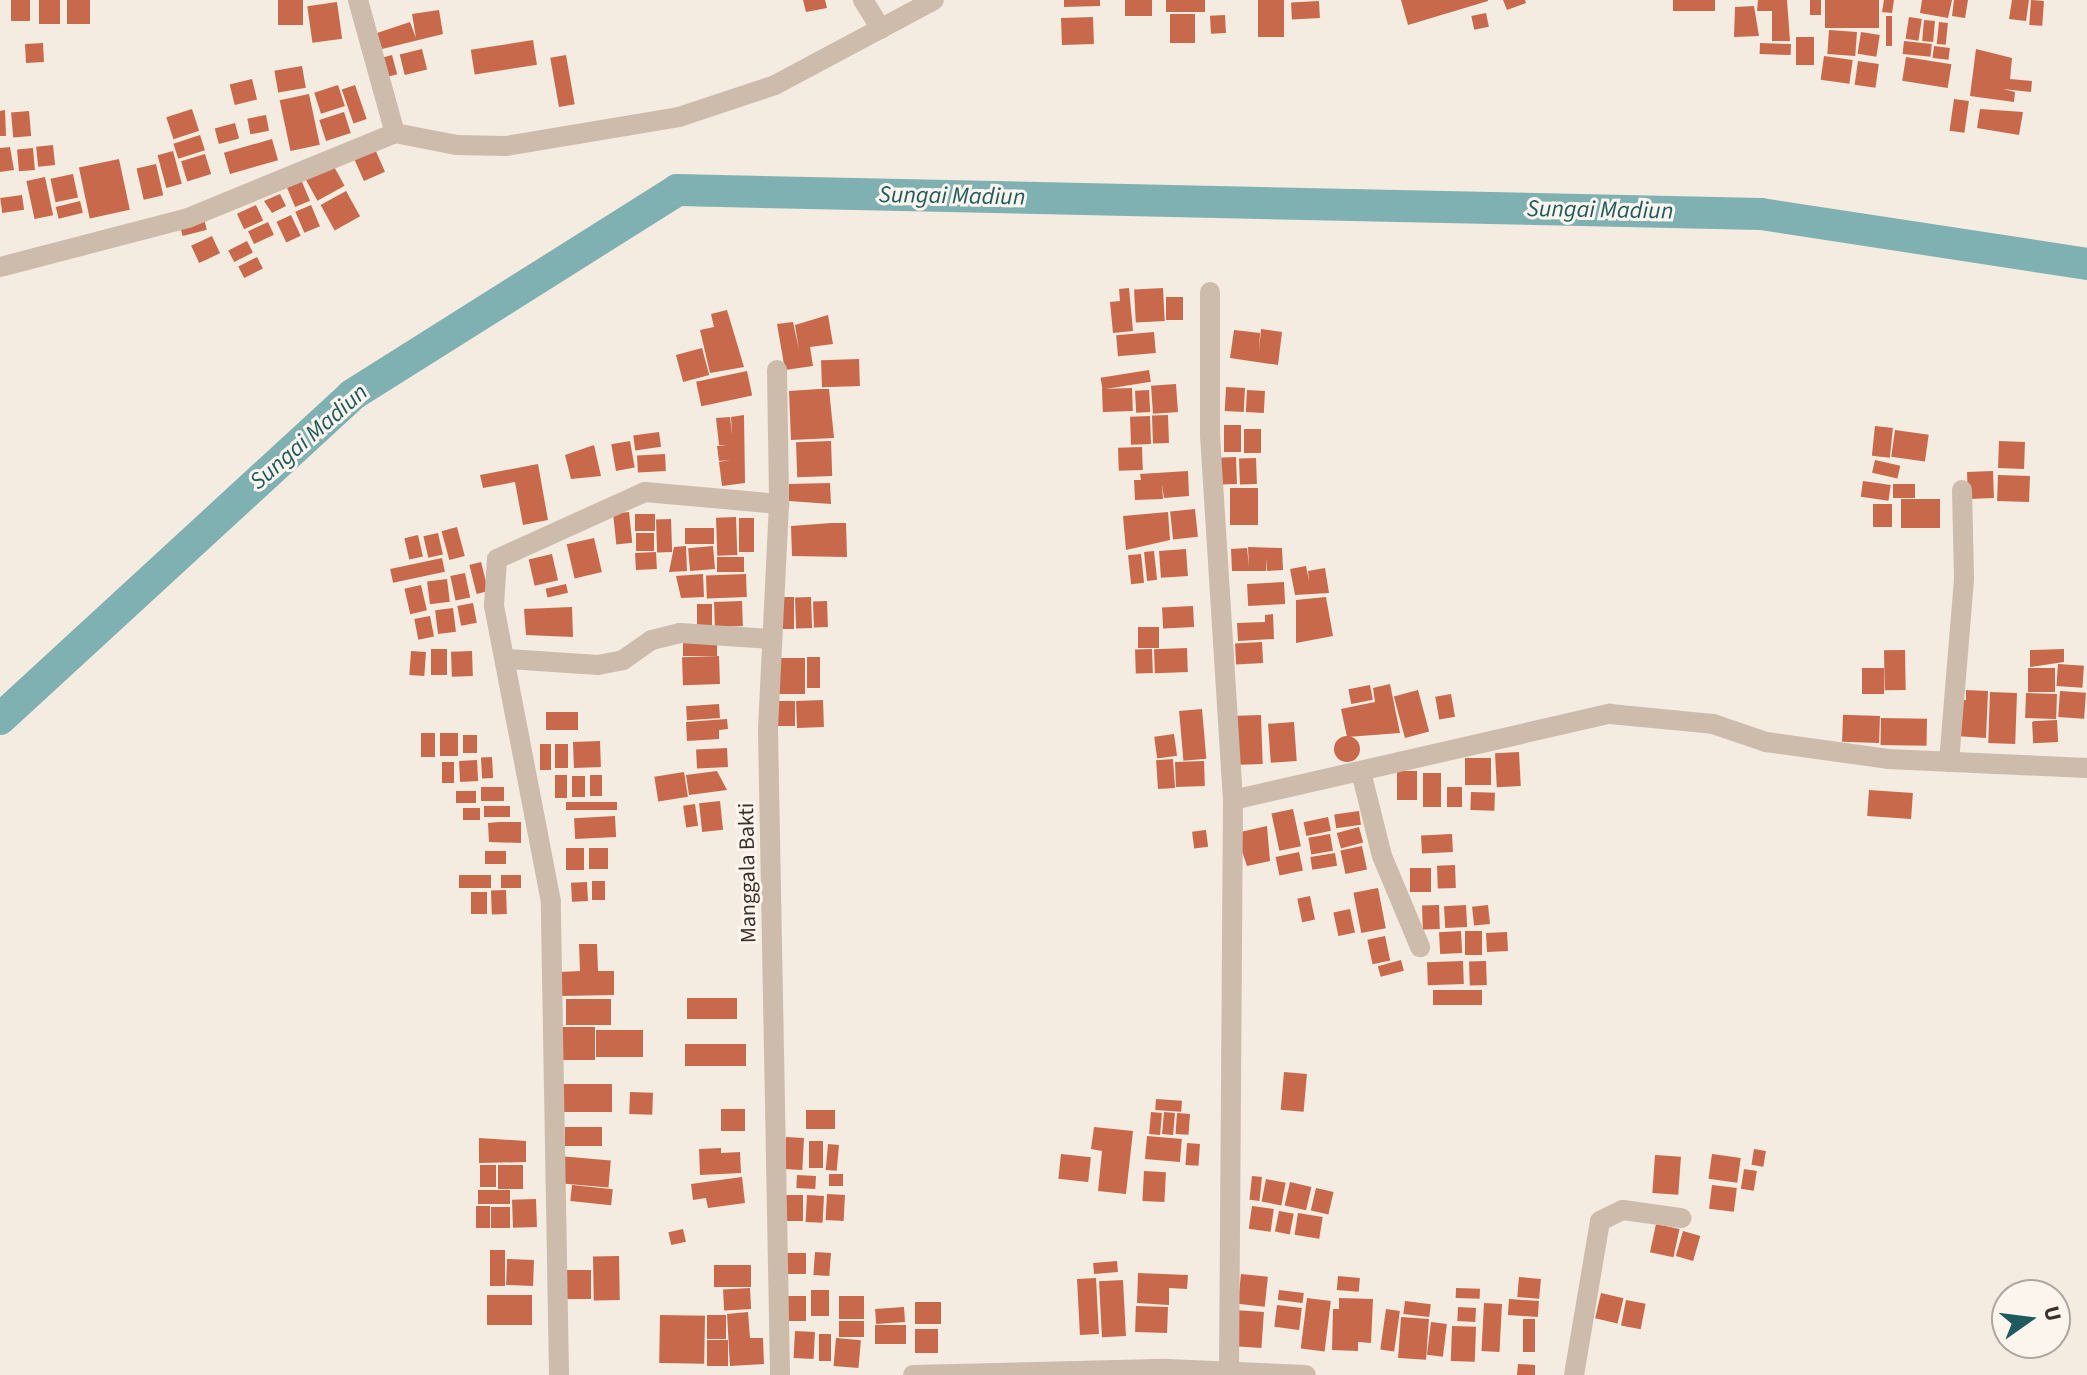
<!DOCTYPE html>
<style>
body{margin:0}
#map{position:relative;width:2087px;height:1375px;overflow:hidden;background:#f4ebe1;font-family:"Source Sans 3",sans-serif}
div>[style]{position:absolute}
[style*='--x']{left:calc(var(--x)*1px);top:calc(var(--y)*1px);width:calc(var(--w)*1px);rotate:calc(var(--a)*1deg)}
.river>*{height:32px;margin:-16px;padding:0 16px;transform-origin:16px;border-radius:16px;background:#7fb0b2}
.building>*{inset:0;background:#c8694b;transform-origin:0 0}
.round{border-radius:50%}
.minor>*{height:20px;margin:-10px;padding:0 10px;transform-origin:10px;border-radius:10px;background:#cdbbac}
span{translate:-50% -50%;white-space:nowrap;text-align:center;line-height:1.15;-webkit-text-stroke:6px #fbf5ee;paint-order:stroke}
.street-label{font-size:22px;color:#3b302b}
.water-label{font-size:24px;color:#1f5a5e;font-style:italic}
.north{position:absolute;left:1991px;top:1279px;width:80px;height:80px;box-sizing:border-box;background:#fbf5ee;border:2px solid #aea6a0;border-radius:50%;rotate:76deg;font-size:22px;font-weight:700;line-height:32px;text-align:center;color:#3b302b}
.north::after{content:'';display:block;margin:auto;width:28px;height:36px;background:#1f5a5e;clip-path:polygon(50% 0,100% 100%,50% 72%,0 100%)}
</style>
<div id="map">
<div class="river">
<i style="--x:0;--y:719;--w:478;--a:-42.6"></i>
<i style="--x:352;--y:395;--w:384;--a:-32.2"></i>
<i style="--x:677;--y:190;--w:1084;--a:1.27"></i>
<i style="--x:1761;--y:214;--w:330;--a:8.7"></i>
</div>
<div class="building">
<i style="left:11px;top:0;width:19px;height:21px"></i>
<i style="left:39px;top:0;width:21px;height:24px"></i>
<i style="left:67px;top:0;width:23px;height:24px"></i>
<i style="left:278px;top:0;width:25px;height:25px"></i>
<i style="clip-path:polygon(803px 0,825px 0,827px 8px,806px 12px)"></i>
<i style="clip-path:polygon(1064px 0,1100px 0,1100px 6px,1064px 7px)"></i>
<i style="left:1125px;top:0;width:27px;height:16px"></i>
<i style="left:1166px;top:0;width:39px;height:12px"></i>
<i style="left:1258px;top:0;width:26px;height:37px"></i>
<i style="clip-path:polygon(1401px 0,1488px 0,1488px 1px,1408px 25px)"></i>
<i style="clip-path:polygon(1503px 0,1525px 0,1526px 3px,1507px 10px)"></i>
<i style="left:1673px;top:0;width:42px;height:11px"></i>
<i style="clip-path:polygon(1758px 0,1787px 0,1790px 41px,1772px 41px,1772px 11px,1757px 11px)"></i>
<i style="left:1810px;top:0;width:11px;height:15px"></i>
<i style="left:1825px;top:0;width:54px;height:28px"></i>
<i style="clip-path:polygon(1884px 0,1894px 0,1892px 13px,1882px 12px)"></i>
<i style="clip-path:polygon(1922px 0,1952px 0,1948px 18px,1920px 13px)"></i>
<i style="clip-path:polygon(1954px 0,1968px 0,1965px 18px,1952px 16px)"></i>
<i style="clip-path:polygon(2012px 0,2029px 0,2026px 21px,2009px 19px)"></i>
<i style="left:2031px;top:0;width:13px;height:25px;rotate:4deg"></i>
<i style="left:1319px;top:1px;width:17px;height:28px;rotate:87deg"></i>
<i style="left:337px;top:2px;width:37px;height:30px;rotate:82deg"></i>
<i style="clip-path:polygon(1754px 6px,1759px 36px,1734px 37px,1735px 7px)"></i>
<i style="clip-path:polygon(439px 10px,443px 34px,382px 49px,377px 33px,410px 22px,416px 38px,412px 14px)"></i>
<i style="left:1486px;top:13px;width:14px;height:15px;rotate:78deg"></i>
<i style="left:1170px;top:14px;width:25px;height:29px"></i>
<i style="left:1225px;top:15px;width:18px;height:15px;rotate:87deg"></i>
<i style="left:1886px;top:16px;width:6px;height:30px"></i>
<i style="left:1093px;top:17px;width:27px;height:32px;rotate:88deg"></i>
<i style="left:1909px;top:17px;width:13px;height:22px;rotate:9deg"></i>
<i style="left:1924px;top:20px;width:11px;height:21px;rotate:5deg"></i>
<i style="left:1939px;top:22px;width:9px;height:22px;rotate:6deg"></i>
<i style="left:1829px;top:30px;width:28px;height:24px;rotate:4deg"></i>
<i style="left:1861px;top:32px;width:19px;height:22px;rotate:9deg"></i>
<i style="left:1796px;top:37px;width:18px;height:28px"></i>
<i style="left:533px;top:40px;width:25px;height:63px;rotate:81deg"></i>
<i style="left:1904px;top:41px;width:28px;height:13px;rotate:6deg"></i>
<i style="left:43px;top:43px;width:19px;height:18px;rotate:87deg"></i>
<i style="left:1760px;top:43px;width:31px;height:11px;rotate:2deg"></i>
<i style="left:1934px;top:46px;width:16px;height:12px;rotate:7deg"></i>
<i style="left:422px;top:49px;width:21px;height:23px;rotate:76deg"></i>
<i style="clip-path:polygon(1976px 49px,2012px 58px,2010px 79px,2032px 81px,2031px 92px,2003px 89px,2015px 92px,2014px 102px,1970px 96px)"></i>
<i style="left:392px;top:55px;width:20px;height:20px;rotate:75deg"></i>
<i style="left:566px;top:55px;width:50px;height:16px;rotate:80deg"></i>
<i style="left:1824px;top:56px;width:29px;height:24px;rotate:8deg"></i>
<i style="left:1906px;top:57px;width:46px;height:24px;rotate:9deg"></i>
<i style="left:1858px;top:61px;width:21px;height:24px;rotate:8deg"></i>
<i style="left:302px;top:66px;width:22px;height:28px;rotate:80deg"></i>
<i style="left:252px;top:79px;width:21px;height:23px;rotate:76deg"></i>
<i style="left:338px;top:85px;width:22px;height:25px;rotate:72deg"></i>
<i style="left:355px;top:85px;width:36px;height:14px;rotate:71deg"></i>
<i style="left:309px;top:94px;width:52px;height:30px;rotate:78deg"></i>
<i style="left:1954px;top:99px;width:15px;height:32px;rotate:8deg"></i>
<i style="left:192px;top:109px;width:23px;height:27px;rotate:72deg"></i>
<i style="clip-path:polygon(1980px 109px,2023px 112px,2019px 135px,1977px 128px)"></i>
<i style="clip-path:polygon(5px 110px,6px 136px,0 136px,0 111px)"></i>
<i style="left:29px;top:111px;width:25px;height:18px;rotate:85deg"></i>
<i style="left:344px;top:112px;width:22px;height:26px;rotate:72deg"></i>
<i style="left:266px;top:115px;width:16px;height:19px;rotate:79deg"></i>
<i style="left:235px;top:123px;width:16px;height:21px;rotate:75deg"></i>
<i style="left:200px;top:135px;width:16px;height:28px;rotate:72deg"></i>
<i style="left:272px;top:139px;width:22px;height:50px;rotate:74deg"></i>
<i style="left:53px;top:145px;width:20px;height:17px;rotate:84deg"></i>
<i style="clip-path:polygon(10px 147px,14px 170px,0 172px,0 148px)"></i>
<i style="left:374px;top:147px;width:27px;height:23px;rotate:66deg"></i>
<i style="left:33px;top:148px;width:22px;height:16px;rotate:85deg"></i>
<i style="left:173px;top:151px;width:34px;height:16px;rotate:75deg"></i>
<i style="left:205px;top:154px;width:21px;height:25px;rotate:73deg"></i>
<i style="left:119px;top:159px;width:52px;height:41px;rotate:78deg"></i>
<i style="left:332px;top:163px;width:26px;height:31px;rotate:61deg"></i>
<i style="left:156px;top:164px;width:32px;height:20px;rotate:77deg"></i>
<i style="left:73px;top:174px;width:24px;height:23px;rotate:78deg"></i>
<i style="left:299px;top:175px;width:28px;height:16px;rotate:67deg"></i>
<i style="left:45px;top:177px;width:39px;height:19px;rotate:78deg"></i>
<i style="left:346px;top:191px;width:29px;height:29px;rotate:61deg"></i>
<i style="clip-path:polygon(280px 194px,286px 206px,272px 213px,264px 201px)"></i>
<i style="left:22px;top:195px;width:15px;height:22px;rotate:82deg"></i>
<i style="left:80px;top:201px;width:12px;height:25px;rotate:76deg"></i>
<i style="left:256px;top:205px;width:17px;height:21px;rotate:65deg"></i>
<i style="left:311px;top:205px;width:23px;height:17px;rotate:67deg"></i>
<i style="left:291px;top:215px;width:23px;height:16px;rotate:65deg"></i>
<i style="left:204px;top:219px;width:11px;height:25px;rotate:75deg"></i>
<i style="left:268px;top:222px;width:14px;height:22px;rotate:65deg"></i>
<i style="left:212px;top:236px;width:19px;height:23px;rotate:65deg"></i>
<i style="left:247px;top:241px;width:13px;height:21px;rotate:63deg"></i>
<i style="left:257px;top:257px;width:13px;height:21px;rotate:63deg"></i>
<i style="clip-path:polygon(1129px 288px,1133px 331px,1113px 333px,1110px 302px,1120px 301px,1119px 289px)"></i>
<i style="left:1163px;top:288px;width:33px;height:29px;rotate:87deg"></i>
<i style="left:1166px;top:297px;width:17px;height:23px"></i>
<i style="clip-path:polygon(727px 310px,744px 367px,710px 373px,700px 330px,714px 327px,711px 314px)"></i>
<i style="clip-path:polygon(828px 315px,833px 344px,810px 347px,813px 366px,785px 370px,777px 324px,793px 322px,799px 350px,795px 325px)"></i>
<i style="clip-path:polygon(1261px 329px,1282px 332px,1278px 365px,1230px 358px,1234px 330px,1260px 333px,1259px 351px)"></i>
<i style="left:1154px;top:332px;width:21px;height:38px;rotate:85deg"></i>
<i style="left:702px;top:348px;width:28px;height:27px;rotate:75deg"></i>
<i style="left:859px;top:359px;width:27px;height:38px;rotate:88deg"></i>
<i style="left:1149px;top:370px;width:12px;height:49px;rotate:81deg"></i>
<i style="left:747px;top:371px;width:25px;height:52px;rotate:78deg"></i>
<i style="left:1176px;top:384px;width:28px;height:25px;rotate:86deg"></i>
<i style="left:1226px;top:387px;width:19px;height:24px;rotate:3deg"></i>
<i style="left:1132px;top:388px;width:23px;height:30px;rotate:88deg"></i>
<i style="clip-path:polygon(819px 389px,829px 389px,834px 438px,791px 440px,789px 391px)"></i>
<i style="left:1149px;top:390px;width:22px;height:14px;rotate:87deg"></i>
<i style="left:1247px;top:390px;width:18px;height:22px;rotate:3deg"></i>
<i style="clip-path:polygon(744px 415px,745px 483px,722px 486px,719px 462px,730px 460px,719px 461px,717px 446px,727px 445px,719px 445px,716px 418px,730px 417px,732px 435px,731px 417px)"></i>
<i style="left:1168px;top:415px;width:28px;height:16px;rotate:88deg"></i>
<i style="left:1150px;top:416px;width:28px;height:20px;rotate:88deg"></i>
<i style="left:1224px;top:425px;width:17px;height:27px"></i>
<i style="left:1875px;top:426px;width:18px;height:30px;rotate:6deg"></i>
<i style="left:1244px;top:429px;width:17px;height:24px"></i>
<i style="left:1895px;top:430px;width:34px;height:27px;rotate:8deg"></i>
<i style="left:659px;top:432px;width:15px;height:26px;rotate:82deg"></i>
<i style="left:630px;top:441px;width:27px;height:19px;rotate:80deg"></i>
<i style="left:831px;top:441px;width:35px;height:35px;rotate:88deg"></i>
<i style="left:1999px;top:441px;width:26px;height:27px;rotate:2deg"></i>
<i style="clip-path:polygon(594px 445px,601px 476px,571px 479px,565px 455px)"></i>
<i style="left:1142px;top:447px;width:23px;height:24px;rotate:88deg"></i>
<i style="left:665px;top:454px;width:17px;height:28px;rotate:87deg"></i>
<i style="left:1236px;top:457px;width:27px;height:18px;rotate:88deg"></i>
<i style="left:1256px;top:458px;width:26px;height:17px;rotate:88deg"></i>
<i style="left:1875px;top:460px;width:26px;height:13px;rotate:13deg"></i>
<i style="clip-path:polygon(538px 464px,548px 520px,523px 525px,515px 482px,483px 488px,480px 475px)"></i>
<i style="clip-path:polygon(1188px 471px,1189px 496px,1164px 498px,1162px 484px,1163px 499px,1135px 500px,1134px 480px,1141px 480px,1140px 474px)"></i>
<i style="left:1993px;top:471px;width:27px;height:26px;rotate:88deg"></i>
<i style="left:1998px;top:475px;width:32px;height:26px;rotate:2deg"></i>
<i style="left:1863px;top:481px;width:28px;height:16px;rotate:8deg"></i>
<i style="clip-path:polygon(830px 483px,831px 504px,789px 501px,789px 484px)"></i>
<i style="left:1893px;top:484px;width:22px;height:14px"></i>
<i style="left:1230px;top:488px;width:28px;height:37px"></i>
<i style="left:1940px;top:499px;width:29px;height:39px;rotate:90deg"></i>
<i style="left:1873px;top:504px;width:19px;height:23px"></i>
<i style="left:1195px;top:509px;width:28px;height:25px;rotate:84deg"></i>
<i style="left:629px;top:512px;width:31px;height:16px;rotate:84deg"></i>
<i style="clip-path:polygon(1168px 512px,1170px 540px,1126px 550px,1123px 516px)"></i>
<i style="left:655px;top:514px;width:17px;height:20px;rotate:90deg"></i>
<i style="left:736px;top:517px;width:38px;height:20px;rotate:88deg"></i>
<i style="left:739px;top:518px;width:15px;height:34px"></i>
<i style="left:671px;top:519px;width:33px;height:15px;rotate:88deg"></i>
<i style="clip-path:polygon(831px 523px,846px 523px,847px 557px,792px 556px,791px 526px)"></i>
<i style="left:457px;top:527px;width:30px;height:16px;rotate:75deg"></i>
<i style="left:714px;top:528px;width:16px;height:29px;rotate:90deg"></i>
<i style="left:438px;top:533px;width:22px;height:15px;rotate:77deg"></i>
<i style="left:636px;top:533px;width:18px;height:18px"></i>
<i style="left:418px;top:535px;width:22px;height:14px;rotate:77deg"></i>
<i style="left:594px;top:538px;width:35px;height:28px;rotate:77deg"></i>
<i style="clip-path:polygon(686px 546px,687px 571px,669px 572px,674px 547px)"></i>
<i style="left:713px;top:546px;width:23px;height:25px;rotate:85deg"></i>
<i style="clip-path:polygon(1248px 547px,1282px 548px,1283px 570px,1267px 571px,1267px 558px,1266px 571px,1232px 571px,1231px 549px,1247px 548px,1249px 567px)"></i>
<i style="left:1186px;top:549px;width:27px;height:27px;rotate:86deg"></i>
<i style="left:1154px;top:551px;width:29px;height:10px;rotate:84deg"></i>
<i style="left:656px;top:552px;width:17px;height:21px;rotate:87deg"></i>
<i style="left:552px;top:554px;width:27px;height:24px;rotate:77deg"></i>
<i style="left:1141px;top:554px;width:29px;height:13px;rotate:84deg"></i>
<i style="left:717px;top:557px;width:27px;height:15px"></i>
<i style="left:442px;top:558px;width:14px;height:53px;rotate:78deg"></i>
<i style="left:481px;top:562px;width:30px;height:12px;rotate:76deg"></i>
<i style="clip-path:polygon(1306px 566px,1309px 581px,1308px 571px,1325px 568px,1329px 593px,1295px 595px,1290px 569px)"></i>
<i style="left:465px;top:573px;width:25px;height:15px;rotate:78deg"></i>
<i style="clip-path:polygon(703px 574px,704px 597px,681px 598px,676px 576px)"></i>
<i style="left:746px;top:574px;width:23px;height:40px;rotate:88deg"></i>
<i style="left:447px;top:579px;width:23px;height:20px;rotate:83deg"></i>
<i style="left:1284px;top:582px;width:22px;height:37px;rotate:87deg"></i>
<i style="left:566px;top:584px;width:9px;height:21px;rotate:77deg"></i>
<i style="left:421px;top:585px;width:26px;height:17px;rotate:77deg"></i>
<i style="left:780px;top:597px;width:14px;height:32px"></i>
<i style="left:811px;top:597px;width:31px;height:16px;rotate:88deg"></i>
<i style="clip-path:polygon(1326px 597px,1333px 636px,1296px 643px,1296px 600px)"></i>
<i style="left:742px;top:601px;width:25px;height:28px;rotate:88deg"></i>
<i style="left:827px;top:601px;width:26px;height:14px;rotate:88deg"></i>
<i style="left:473px;top:603px;width:20px;height:16px;rotate:79deg"></i>
<i style="left:697px;top:604px;width:15px;height:21px"></i>
<i style="left:1193px;top:606px;width:21px;height:31px;rotate:87deg"></i>
<i style="clip-path:polygon(572px 607px,573px 637px,526px 635px,524px 609px)"></i>
<i style="left:453px;top:608px;width:24px;height:18px;rotate:83deg"></i>
<i style="clip-path:polygon(1273px 614px,1274px 639px,1238px 641px,1237px 623px,1265px 622px,1265px 615px)"></i>
<i style="left:430px;top:616px;width:21px;height:16px;rotate:79deg"></i>
<i style="left:1138px;top:627px;width:21px;height:21px"></i>
<i style="left:683px;top:639px;width:34px;height:17px"></i>
<i style="left:1262px;top:642px;width:21px;height:27px;rotate:87deg"></i>
<i style="left:1187px;top:648px;width:24px;height:33px;rotate:88deg"></i>
<i style="left:431px;top:649px;width:16px;height:26px"></i>
<i style="left:1152px;top:649px;width:24px;height:17px;rotate:88deg"></i>
<i style="clip-path:polygon(2064px 649px,2064px 662px,2030px 667px,2030px 650px)"></i>
<i style="left:1905px;top:650px;width:40px;height:21px;rotate:89deg"></i>
<i style="left:411px;top:651px;width:15px;height:24px;rotate:4deg"></i>
<i style="left:472px;top:651px;width:25px;height:21px;rotate:88deg"></i>
<i style="left:719px;top:656px;width:28px;height:37px;rotate:88deg"></i>
<i style="left:807px;top:657px;width:13px;height:31px"></i>
<i style="left:775px;top:658px;width:30px;height:36px"></i>
<i style="left:2058px;top:664px;width:26px;height:22px;rotate:4deg"></i>
<i style="left:1862px;top:668px;width:22px;height:26px"></i>
<i style="left:2028px;top:668px;width:27px;height:24px"></i>
<i style="clip-path:polygon(1390px 684px,1400px 733px,1347px 737px,1341px 709px,1375px 702px,1373px 688px)"></i>
<i style="left:1370px;top:685px;width:15px;height:22px;rotate:79deg"></i>
<i style="left:1418px;top:690px;width:43px;height:25px;rotate:75deg"></i>
<i style="clip-path:polygon(1966px 690px,1988px 691px,1986px 738px,1956px 736px,1958px 700px,1966px 700px)"></i>
<i style="left:2060px;top:691px;width:26px;height:26px;rotate:4deg"></i>
<i style="left:1990px;top:692px;width:27px;height:51px;rotate:2deg"></i>
<i style="left:2026px;top:693px;width:31px;height:25px;rotate:2deg"></i>
<i style="left:1451px;top:694px;width:23px;height:16px;rotate:80deg"></i>
<i style="left:823px;top:700px;width:27px;height:27px;rotate:88deg"></i>
<i style="left:795px;top:701px;width:25px;height:21px;rotate:90deg"></i>
<i style="left:719px;top:704px;width:14px;height:33px;rotate:86deg"></i>
<i style="left:1202px;top:709px;width:50px;height:23px;rotate:85deg"></i>
<i style="left:578px;top:712px;width:18px;height:32px;rotate:90deg"></i>
<i style="left:1261px;top:715px;width:49px;height:30px;rotate:88deg"></i>
<i style="left:1880px;top:716px;width:27px;height:37px;rotate:92deg"></i>
<i style="left:1881px;top:718px;width:46px;height:27px;rotate:1deg"></i>
<i style="clip-path:polygon(727px 719px,728px 729px,719px 730px,719px 739px,687px 741px,686px 722px)"></i>
<i style="left:2057px;top:720px;width:22px;height:25px;rotate:87deg"></i>
<i style="left:1294px;top:722px;width:39px;height:26px;rotate:86deg"></i>
<i style="left:421px;top:733px;width:14px;height:24px"></i>
<i style="left:440px;top:733px;width:18px;height:23px"></i>
<i style="left:1174px;top:734px;width:22px;height:20px;rotate:82deg"></i>
<i style="left:463px;top:735px;width:14px;height:18px"></i>
<i class="round" style="left:1334px;top:736px;width:26px;height:26px"></i>
<i style="left:600px;top:741px;width:26px;height:27px;rotate:88deg"></i>
<i style="left:540px;top:744px;width:11px;height:26px"></i>
<i style="left:555px;top:744px;width:13px;height:24px"></i>
<i style="left:727px;top:748px;width:19px;height:31px;rotate:87deg"></i>
<i style="left:1519px;top:752px;width:34px;height:24px;rotate:87deg"></i>
<i style="left:492px;top:757px;width:21px;height:11px;rotate:87deg"></i>
<i style="left:1491px;top:758px;width:27px;height:26px;rotate:90deg"></i>
<i style="left:1173px;top:759px;width:29px;height:17px;rotate:86deg"></i>
<i style="left:477px;top:760px;width:21px;height:18px;rotate:87deg"></i>
<i style="left:1204px;top:761px;width:25px;height:29px;rotate:88deg"></i>
<i style="left:442px;top:762px;width:12px;height:21px"></i>
<i style="clip-path:polygon(717px 771px,727px 790px,689px 795px,686px 775px)"></i>
<i style="left:1397px;top:771px;width:20px;height:29px"></i>
<i style="left:684px;top:772px;width:25px;height:30px;rotate:81deg"></i>
<i style="left:1423px;top:773px;width:18px;height:34px"></i>
<i style="left:555px;top:775px;width:12px;height:23px"></i>
<i style="left:590px;top:775px;width:12px;height:21px"></i>
<i style="left:572px;top:776px;width:13px;height:21px"></i>
<i style="left:481px;top:787px;width:23px;height:14px"></i>
<i style="left:1447px;top:787px;width:15px;height:20px"></i>
<i style="left:1869px;top:790px;width:44px;height:26px;rotate:4deg"></i>
<i style="left:456px;top:791px;width:20px;height:12px"></i>
<i style="left:1471px;top:792px;width:24px;height:18px;rotate:2deg"></i>
<i style="left:720px;top:801px;width:29px;height:21px;rotate:84deg"></i>
<i style="left:617px;top:802px;width:8px;height:51px;rotate:90deg"></i>
<i style="left:695px;top:804px;width:22px;height:12px;rotate:82deg"></i>
<i style="left:510px;top:806px;width:11px;height:26px;rotate:90deg"></i>
<i style="left:463px;top:808px;width:17px;height:12px"></i>
<i style="left:1293px;top:809px;width:38px;height:22px;rotate:78deg"></i>
<i style="left:1359px;top:811px;width:14px;height:25px;rotate:82deg"></i>
<i style="left:615px;top:816px;width:21px;height:41px;rotate:87deg"></i>
<i style="left:1328px;top:817px;width:14px;height:25px;rotate:78deg"></i>
<i style="clip-path:polygon(499px 822px,521px 822px,521px 843px,489px 842px,488px 823px)"></i>
<i style="clip-path:polygon(1267px 826px,1270px 861px,1247px 866px,1236px 833px)"></i>
<i style="left:1359px;top:827px;width:16px;height:23px;rotate:75deg"></i>
<i style="left:1206px;top:830px;width:17px;height:14px;rotate:83deg"></i>
<i style="left:1330px;top:834px;width:17px;height:22px;rotate:80deg"></i>
<i style="left:1452px;top:834px;width:18px;height:31px;rotate:87deg"></i>
<i style="left:1362px;top:846px;width:24px;height:22px;rotate:78deg"></i>
<i style="left:584px;top:848px;width:22px;height:18px;rotate:90deg"></i>
<i style="left:589px;top:848px;width:19px;height:21px"></i>
<i style="left:485px;top:851px;width:21px;height:13px"></i>
<i style="left:1299px;top:852px;width:19px;height:24px;rotate:78deg"></i>
<i style="left:1335px;top:853px;width:13px;height:25px;rotate:81deg"></i>
<i style="left:1455px;top:865px;width:23px;height:18px;rotate:88deg"></i>
<i style="left:1410px;top:868px;width:21px;height:24px"></i>
<i style="left:491px;top:875px;width:13px;height:32px;rotate:90deg"></i>
<i style="left:501px;top:875px;width:20px;height:13px"></i>
<i style="left:592px;top:881px;width:13px;height:19px"></i>
<i style="left:587px;top:882px;width:19px;height:16px;rotate:87deg"></i>
<i style="left:1378px;top:888px;width:41px;height:25px;rotate:79deg"></i>
<i style="left:506px;top:890px;width:24px;height:15px;rotate:88deg"></i>
<i style="left:487px;top:892px;width:22px;height:16px;rotate:90deg"></i>
<i style="left:1310px;top:896px;width:24px;height:13px;rotate:78deg"></i>
<i style="left:1439px;top:905px;width:24px;height:17px;rotate:88deg"></i>
<i style="left:1466px;top:905px;width:22px;height:22px;rotate:87deg"></i>
<i style="left:1488px;top:905px;width:19px;height:16px;rotate:84deg"></i>
<i style="left:1350px;top:909px;width:24px;height:17px;rotate:78deg"></i>
<i style="left:1461px;top:931px;width:22px;height:22px;rotate:87deg"></i>
<i style="left:1465px;top:931px;width:17px;height:24px"></i>
<i style="left:1507px;top:932px;width:19px;height:21px;rotate:87deg"></i>
<i style="left:1385px;top:936px;width:25px;height:18px;rotate:78deg"></i>
<i style="clip-path:polygon(579px 944px,597px 944px,598px 971px,614px 971px,614px 995px,560px 996px,560px 972px,580px 971px)"></i>
<i style="left:1401px;top:960px;width:11px;height:24px;rotate:75deg"></i>
<i style="left:1463px;top:961px;width:23px;height:36px;rotate:88deg"></i>
<i style="left:1486px;top:961px;width:24px;height:17px;rotate:88deg"></i>
<i style="left:1433px;top:990px;width:49px;height:15px"></i>
<i style="left:687px;top:998px;width:50px;height:21px"></i>
<i style="left:566px;top:999px;width:45px;height:26px"></i>
<i style="left:560px;top:1027px;width:35px;height:33px"></i>
<i style="left:596px;top:1030px;width:47px;height:27px"></i>
<i style="left:746px;top:1044px;width:22px;height:61px;rotate:90deg"></i>
<i style="left:1284px;top:1072px;width:23px;height:38px;rotate:5deg"></i>
<i style="left:612px;top:1084px;width:28px;height:51px;rotate:90deg"></i>
<i style="left:630px;top:1092px;width:23px;height:22px;rotate:2deg"></i>
<i style="left:1156px;top:1099px;width:26px;height:11px;rotate:4deg"></i>
<i style="left:721px;top:1109px;width:24px;height:22px"></i>
<i style="left:806px;top:1110px;width:29px;height:19px"></i>
<i style="left:1151px;top:1112px;width:11px;height:22px;rotate:5deg"></i>
<i style="left:1164px;top:1112px;width:11px;height:22px;rotate:5deg"></i>
<i style="left:1177px;top:1113px;width:13px;height:21px;rotate:4deg"></i>
<i style="left:565px;top:1127px;width:37px;height:19px"></i>
<i style="clip-path:polygon(1094px 1127px,1133px 1131px,1126px 1194px,1098px 1191px,1102px 1151px,1091px 1149px)"></i>
<i style="left:1147px;top:1136px;width:35px;height:23px;rotate:5deg"></i>
<i style="left:786px;top:1137px;width:18px;height:32px;rotate:3deg"></i>
<i style="clip-path:polygon(479px 1138px,526px 1141px,526px 1162px,479px 1163px)"></i>
<i style="left:809px;top:1141px;width:14px;height:27px"></i>
<i style="left:1187px;top:1143px;width:13px;height:22px;rotate:4deg"></i>
<i style="left:828px;top:1144px;width:11px;height:26px;rotate:5deg"></i>
<i style="clip-path:polygon(721px 1148px,721px 1153px,740px 1152px,741px 1173px,700px 1175px,699px 1149px)"></i>
<i style="left:1754px;top:1149px;width:12px;height:16px;rotate:9deg"></i>
<i style="left:1061px;top:1154px;width:30px;height:25px;rotate:6deg"></i>
<i style="left:1712px;top:1154px;width:29px;height:25px;rotate:8deg"></i>
<i style="left:1655px;top:1155px;width:26px;height:38px;rotate:4deg"></i>
<i style="left:559px;top:1156px;width:52px;height:27px;rotate:5deg"></i>
<i style="left:480px;top:1165px;width:16px;height:22px"></i>
<i style="left:498px;top:1165px;width:25px;height:24px"></i>
<i style="left:1744px;top:1169px;width:13px;height:20px;rotate:9deg"></i>
<i style="left:1144px;top:1171px;width:22px;height:30px;rotate:3deg"></i>
<i style="left:829px;top:1174px;width:14px;height:12px"></i>
<i style="left:797px;top:1175px;width:19px;height:13px;rotate:3deg"></i>
<i style="left:1252px;top:1176px;width:10px;height:24px;rotate:6deg"></i>
<i style="clip-path:polygon(742px 1177px,745px 1203px,708px 1208px,706px 1198px,693px 1200px,691px 1184px)"></i>
<i style="left:1266px;top:1179px;width:20px;height:23px;rotate:11deg"></i>
<i style="left:1290px;top:1182px;width:22px;height:24px;rotate:13deg"></i>
<i style="left:572px;top:1185px;width:41px;height:16px;rotate:6deg"></i>
<i style="left:1712px;top:1185px;width:25px;height:24px;rotate:7deg"></i>
<i style="left:1316px;top:1188px;width:18px;height:23px;rotate:13deg"></i>
<i style="left:478px;top:1190px;width:32px;height:14px"></i>
<i style="left:827px;top:1194px;width:18px;height:26px;rotate:3deg"></i>
<i style="left:786px;top:1195px;width:17px;height:26px"></i>
<i style="left:807px;top:1195px;width:17px;height:27px;rotate:3deg"></i>
<i style="left:536px;top:1199px;width:28px;height:24px;rotate:88deg"></i>
<i style="left:476px;top:1206px;width:14px;height:22px"></i>
<i style="left:1252px;top:1206px;width:22px;height:23px;rotate:8deg"></i>
<i style="left:491px;top:1207px;width:19px;height:21px"></i>
<i style="left:1279px;top:1211px;width:15px;height:21px;rotate:11deg"></i>
<i style="left:1298px;top:1213px;width:25px;height:22px;rotate:9deg"></i>
<i style="left:1656px;top:1224px;width:24px;height:29px;rotate:12deg"></i>
<i style="left:683px;top:1229px;width:13px;height:15px;rotate:77deg"></i>
<i style="left:1683px;top:1231px;width:18px;height:26px;rotate:16deg"></i>
<i style="left:490px;top:1250px;width:15px;height:36px"></i>
<i style="left:815px;top:1252px;width:16px;height:23px;rotate:4deg"></i>
<i style="left:787px;top:1253px;width:19px;height:21px"></i>
<i style="left:619px;top:1256px;width:44px;height:26px;rotate:89deg"></i>
<i style="left:507px;top:1259px;width:27px;height:26px;rotate:2deg"></i>
<i style="left:1117px;top:1261px;width:11px;height:24px;rotate:85deg"></i>
<i style="left:714px;top:1265px;width:37px;height:22px"></i>
<i style="left:591px;top:1270px;width:29px;height:29px;rotate:90deg"></i>
<i style="clip-path:polygon(1138px 1273px,1188px 1275px,1187px 1289px,1169px 1288px,1169px 1305px,1137px 1303px)"></i>
<i style="left:1241px;top:1274px;width:27px;height:30px;rotate:6deg"></i>
<i style="left:1338px;top:1276px;width:22px;height:14px;rotate:5deg"></i>
<i style="left:1519px;top:1277px;width:22px;height:20px;rotate:5deg"></i>
<i style="left:1096px;top:1278px;width:56px;height:19px;rotate:87deg"></i>
<i style="left:1123px;top:1280px;width:56px;height:24px;rotate:87deg"></i>
<i style="left:750px;top:1288px;width:21px;height:27px;rotate:87deg"></i>
<i style="left:1456px;top:1288px;width:24px;height:10px;rotate:2deg"></i>
<i style="left:811px;top:1290px;width:18px;height:26px"></i>
<i style="left:1279px;top:1290px;width:25px;height:10px;rotate:7deg"></i>
<i style="left:1601px;top:1293px;width:23px;height:26px;rotate:13deg"></i>
<i style="left:487px;top:1295px;width:45px;height:30px"></i>
<i style="left:787px;top:1296px;width:19px;height:25px"></i>
<i style="left:839px;top:1296px;width:25px;height:23px"></i>
<i style="left:1307px;top:1298px;width:24px;height:51px;rotate:7deg"></i>
<i style="clip-path:polygon(1339px 1298px,1373px 1299px,1371px 1343px,1358px 1342px,1358px 1351px,1332px 1350px,1333px 1309px,1339px 1309px)"></i>
<i style="left:1509px;top:1299px;width:30px;height:16px;rotate:4deg"></i>
<i style="left:1626px;top:1300px;width:20px;height:26px;rotate:11deg"></i>
<i style="left:1405px;top:1301px;width:26px;height:13px;rotate:7deg"></i>
<i style="left:941px;top:1302px;width:22px;height:26px;rotate:90deg"></i>
<i style="left:1484px;top:1303px;width:18px;height:48px;rotate:3deg"></i>
<i style="left:1277px;top:1305px;width:25px;height:22px;rotate:7deg"></i>
<i style="left:1136px;top:1306px;width:32px;height:26px;rotate:2deg"></i>
<i style="left:904px;top:1307px;width:15px;height:29px;rotate:86deg"></i>
<i style="left:1458px;top:1307px;width:18px;height:14px;rotate:3deg"></i>
<i style="left:1386px;top:1309px;width:14px;height:41px;rotate:8deg"></i>
<i style="left:1234px;top:1310px;width:30px;height:36px;rotate:4deg"></i>
<i style="clip-path:polygon(748px 1312px,750px 1338px,763px 1338px,764px 1364px,730px 1366px,727px 1314px)"></i>
<i style="left:660px;top:1315px;width:45px;height:48px;rotate:1deg"></i>
<i style="left:707px;top:1315px;width:19px;height:24px"></i>
<i style="left:1401px;top:1317px;width:28px;height:41px;rotate:4deg"></i>
<i style="left:1523px;top:1319px;width:12px;height:33px"></i>
<i style="left:839px;top:1321px;width:25px;height:16px"></i>
<i style="left:1431px;top:1322px;width:16px;height:33px;rotate:7deg"></i>
<i style="left:875px;top:1325px;width:31px;height:19px"></i>
<i style="left:1452px;top:1326px;width:24px;height:35px;rotate:2deg"></i>
<i style="left:915px;top:1329px;width:23px;height:24px"></i>
<i style="left:795px;top:1331px;width:20px;height:27px;rotate:3deg"></i>
<i style="left:819px;top:1334px;width:12px;height:27px"></i>
<i style="left:836px;top:1338px;width:25px;height:28px;rotate:5deg"></i>
<i style="left:707px;top:1340px;width:21px;height:26px"></i>
<i style="clip-path:polygon(1518px 1364px,1535px 1365px,1535px 1375px,1517px 1375px)"></i>
</div>
<div class="minor">
<i style="--x:358;--y:0;--w:138;--a:74.5"></i>
<i style="--x:863;--y:0;--w:34;--a:58"></i>
<i style="--x:0;--y:267;--w:194;--a:-14.6"></i>
<i style="--x:188;--y:218;--w:224;--a:-22.3"></i>
<i style="--x:395;--y:133;--w:62;--a:11.1"></i>
<i style="--x:456;--y:145;--w:50;--a:1.1"></i>
<i style="--x:506;--y:146;--w:175;--a:-9.5"></i>
<i style="--x:679;--y:117;--w:101;--a:-18.4"></i>
<i style="--x:775;--y:85;--w:180;--a:-28.1"></i>
<i style="--x:1210;--y:292;--w:143;--a:90"></i>
<i style="--x:1210;--y:435;--w:366;--a:86.4"></i>
<i style="--x:1233;--y:800;--w:572;--a:90.4"></i>
<i style="--x:777;--y:370;--w:134;--a:89.1"></i>
<i style="--x:779;--y:504;--w:226;--a:92.8"></i>
<i style="--x:768;--y:730;--w:645;--a:88.93"></i>
<i style="--x:507;--y:659;--w:91;--a:3.8"></i>
<i style="--x:598;--y:665;--w:25;--a:-11"></i>
<i style="--x:623;--y:660;--w:35;--a:-35"></i>
<i style="--x:652;--y:640;--w:29;--a:-14"></i>
<i style="--x:680;--y:633;--w:92;--a:3.7"></i>
<i style="--x:1949;--y:762;--w:185;--a:-85.3"></i>
<i style="--x:1964;--y:578;--w:88;--a:-91.3"></i>
<i style="--x:1361;--y:772;--w:87;--a:76"></i>
<i style="--x:1382;--y:856;--w:99;--a:67.3"></i>
<i style="--x:1233;--y:800;--w:387;--a:-12.9"></i>
<i style="--x:1610;--y:714;--w:103;--a:5.5"></i>
<i style="--x:1713;--y:724;--w:56;--a:18.8"></i>
<i style="--x:1766;--y:742;--w:123;--a:7.9"></i>
<i style="--x:1888;--y:759;--w:199;--a:2.6"></i>
<i style="--x:559;--y:1375;--w:473;--a:-91"></i>
<i style="--x:551;--y:902;--w:302;--a:-100.9"></i>
<i style="--x:494;--y:605;--w:46;--a:-86.3"></i>
<i style="--x:497;--y:559;--w:162;--a:-24.4"></i>
<i style="--x:645;--y:492;--w:135;--a:5.1"></i>
<i style="--x:913;--y:1375;--w:254;--a:-1.4"></i>
<i style="--x:1167;--y:1369;--w:139;--a:2.5"></i>
<i style="--x:1574;--y:1375;--w:156;--a:-80.4"></i>
<i style="--x:1600;--y:1221;--w:25;--a:-26"></i>
<i style="--x:1623;--y:1210;--w:59;--a:7.9"></i>
</div>
<div class="street-label">
<span style="left:748px;top:873px;rotate:-91deg">Manggala Bakti</span>
</div>
<div class="water-label">
<span style="left:952px;top:196px;rotate:1deg">Sungai Madiun</span>
<span style="left:1600px;top:210px;rotate:1deg">Sungai Madiun</span>
<span style="left:309px;top:437px;rotate:-41deg">Sungai Madiun</span>
</div>
<div class="north">U</div>
</div>
